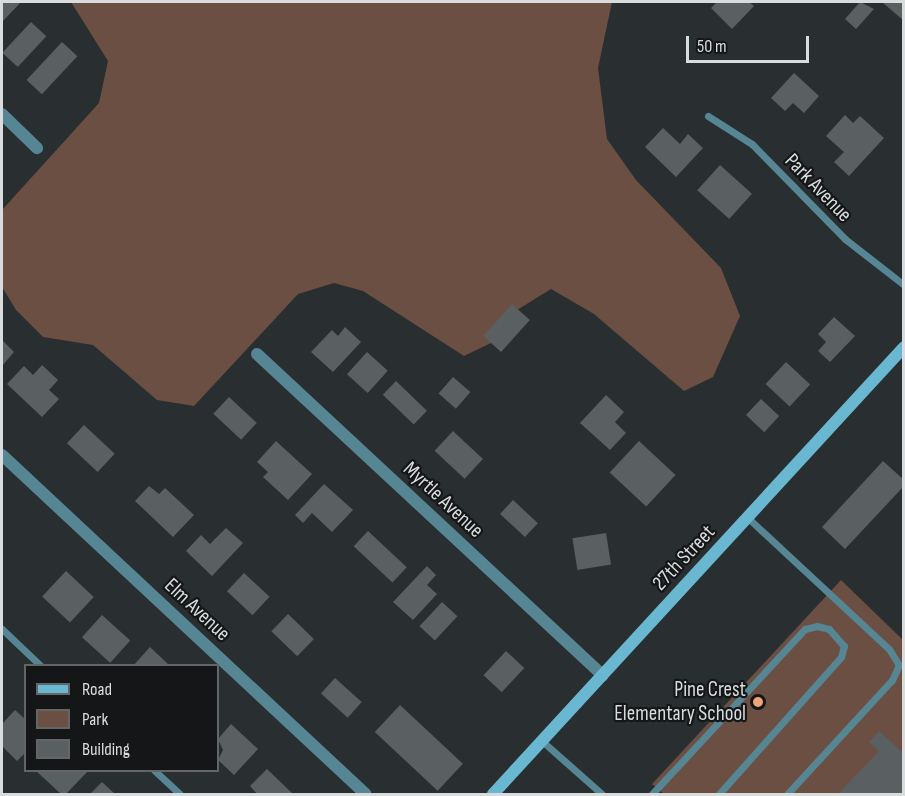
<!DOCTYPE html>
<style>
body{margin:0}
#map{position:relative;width:905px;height:796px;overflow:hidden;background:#292e30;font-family:"Sofia Sans Condensed",sans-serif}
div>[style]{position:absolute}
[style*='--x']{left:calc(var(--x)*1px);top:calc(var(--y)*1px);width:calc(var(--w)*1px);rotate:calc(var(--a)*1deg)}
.green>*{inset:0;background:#6a4f42}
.building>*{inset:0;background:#5a6062;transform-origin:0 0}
.lane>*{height:7px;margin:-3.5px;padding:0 3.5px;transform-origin:3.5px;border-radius:3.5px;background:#568594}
.street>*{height:12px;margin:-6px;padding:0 6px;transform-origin:6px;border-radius:6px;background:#568594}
.secondary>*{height:12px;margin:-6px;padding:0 6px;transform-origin:6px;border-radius:6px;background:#69b7d0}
.dots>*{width:16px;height:16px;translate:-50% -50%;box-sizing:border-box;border:3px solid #141617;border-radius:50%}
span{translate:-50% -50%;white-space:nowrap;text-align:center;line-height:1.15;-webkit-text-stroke:4.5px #141617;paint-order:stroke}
.street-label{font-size:21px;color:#d9dcdd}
.poi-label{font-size:21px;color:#d9dcdd}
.right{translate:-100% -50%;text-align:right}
.frame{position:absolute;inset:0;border:3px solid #d9dcdd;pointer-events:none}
.legend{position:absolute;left:24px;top:664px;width:195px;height:108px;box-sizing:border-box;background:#141617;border:2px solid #636566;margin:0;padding:8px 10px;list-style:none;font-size:18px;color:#d9dcdd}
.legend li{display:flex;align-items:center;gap:12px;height:30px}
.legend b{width:30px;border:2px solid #636566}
.scale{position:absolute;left:686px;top:36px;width:123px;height:27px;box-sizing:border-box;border:3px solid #d9dcdd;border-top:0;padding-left:8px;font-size:18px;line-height:21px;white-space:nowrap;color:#d9dcdd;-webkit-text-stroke:4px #141617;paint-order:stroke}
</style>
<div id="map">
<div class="green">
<i style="clip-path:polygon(71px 2px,612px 2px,598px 68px,607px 139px,636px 180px,721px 268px,740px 316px,713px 377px,684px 391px,594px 314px,551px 289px,517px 310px,491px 343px,464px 356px,363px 291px,334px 283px,298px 294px,194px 406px,157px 400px,93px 345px,43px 337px,16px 310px,2px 287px,2px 210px,99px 103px,108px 61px)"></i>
<i style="clip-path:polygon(841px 580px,903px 640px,903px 794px,664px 794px,652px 784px)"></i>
</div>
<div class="building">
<i style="clip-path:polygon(2px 2px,21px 2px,3px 21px)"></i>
<i style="clip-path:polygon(717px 2px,749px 2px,754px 6px,732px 29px,711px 8px)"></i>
<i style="clip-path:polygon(860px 2px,874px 9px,856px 29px,845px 19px)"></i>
<i style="clip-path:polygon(882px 2px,904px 2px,904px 21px)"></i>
<i style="left:31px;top:22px;width:21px;height:42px;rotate:43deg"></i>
<i style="left:62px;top:42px;width:21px;height:52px;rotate:43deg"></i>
<i style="clip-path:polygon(794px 73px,819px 96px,804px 113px,793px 103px,785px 111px,771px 98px)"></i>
<i style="clip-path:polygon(845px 115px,853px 123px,860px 116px,884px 138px,849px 176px,834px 162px,844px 152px,826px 136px)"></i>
<i style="clip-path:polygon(663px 128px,680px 144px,688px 134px,703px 148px,676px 177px,645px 147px)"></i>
<i style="left:720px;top:165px;width:43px;height:34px;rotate:42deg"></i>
<i style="left:512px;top:304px;width:24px;height:43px;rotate:42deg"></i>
<i style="clip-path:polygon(834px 317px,855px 336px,830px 362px,818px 351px,826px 342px,818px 334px)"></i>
<i style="clip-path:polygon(345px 327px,361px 342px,333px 372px,311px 352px,332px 330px,338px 336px)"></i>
<i style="clip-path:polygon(2px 340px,14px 352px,2px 366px)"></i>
<i style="left:367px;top:352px;width:28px;height:30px;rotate:42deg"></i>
<i style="left:786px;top:362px;width:33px;height:30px;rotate:43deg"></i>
<i style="clip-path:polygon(42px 365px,58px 380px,49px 390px,59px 399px,42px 417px,7px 384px,24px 366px,33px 375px)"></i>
<i style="left:453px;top:377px;width:23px;height:22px;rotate:41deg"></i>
<i style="left:396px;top:381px;width:43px;height:19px;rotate:44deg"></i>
<i style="clip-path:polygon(606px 395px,624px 412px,615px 422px,626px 433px,610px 450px,580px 423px)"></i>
<i style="left:229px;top:397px;width:38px;height:23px;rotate:43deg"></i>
<i style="left:761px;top:399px;width:25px;height:22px;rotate:43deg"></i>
<i style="left:84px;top:425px;width:42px;height:25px;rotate:43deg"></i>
<i style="left:453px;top:431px;width:41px;height:27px;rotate:43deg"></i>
<i style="clip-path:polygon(276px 441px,312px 474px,288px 500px,263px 477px,268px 472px,257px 462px)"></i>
<i style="left:639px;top:441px;width:50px;height:43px;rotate:43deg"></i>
<i style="clip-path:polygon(883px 461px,904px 480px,904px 486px,845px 549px,822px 527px)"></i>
<i style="clip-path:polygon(324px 484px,353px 510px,332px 532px,312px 513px,303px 523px,295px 515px)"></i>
<i style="clip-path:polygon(149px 486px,159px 494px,165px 488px,194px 515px,173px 537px,135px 501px)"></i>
<i style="left:513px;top:500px;width:34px;height:19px;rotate:43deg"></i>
<i style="clip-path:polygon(226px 528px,243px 543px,212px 576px,186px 551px,201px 535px,210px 544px)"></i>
<i style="left:368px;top:531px;width:53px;height:21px;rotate:43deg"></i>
<i style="left:606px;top:533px;width:32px;height:34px;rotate:81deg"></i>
<i style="clip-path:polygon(427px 566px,436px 575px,427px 585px,437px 594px,413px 620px,393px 602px)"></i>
<i style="left:66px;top:571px;width:38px;height:35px;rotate:43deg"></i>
<i style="left:244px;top:573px;width:35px;height:25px;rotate:43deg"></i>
<i style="left:442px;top:602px;width:21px;height:33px;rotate:43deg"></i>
<i style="left:288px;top:614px;width:36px;height:24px;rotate:44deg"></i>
<i style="left:102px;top:615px;width:38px;height:30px;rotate:42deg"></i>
<i style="clip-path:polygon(150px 647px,170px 666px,133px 666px)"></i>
<i style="left:506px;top:651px;width:25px;height:33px;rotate:43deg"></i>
<i style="left:335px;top:678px;width:36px;height:21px;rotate:42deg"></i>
<i style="left:400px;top:705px;width:86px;height:37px;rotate:43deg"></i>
<i style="clip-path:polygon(15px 710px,26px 720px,26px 752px,17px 761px,2px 746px,2px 724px)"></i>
<i style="clip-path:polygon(231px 724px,258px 749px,234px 775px,218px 760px,223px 750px,218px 739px)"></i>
<i style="clip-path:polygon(879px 731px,904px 754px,904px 794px,838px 794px,879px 751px,869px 742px)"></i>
<i style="clip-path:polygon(267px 769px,293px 794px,257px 794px,250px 786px)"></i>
<i style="clip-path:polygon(35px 770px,89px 770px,66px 794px,61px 794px)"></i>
<i style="clip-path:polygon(102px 782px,115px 794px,90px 794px)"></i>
</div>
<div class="lane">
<i style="--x:708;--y:116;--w:52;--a:32.5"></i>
<i style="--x:752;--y:144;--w:133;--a:45.6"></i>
<i style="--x:845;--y:239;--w:75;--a:37.9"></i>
<i style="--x:748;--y:518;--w:192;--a:42.9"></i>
<i style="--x:889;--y:649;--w:19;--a:58"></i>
<i style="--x:899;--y:665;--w:17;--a:115"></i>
<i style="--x:892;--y:680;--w:155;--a:132.6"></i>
<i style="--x:2;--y:629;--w:54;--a:43.5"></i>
<i style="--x:542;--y:741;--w:80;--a:41.5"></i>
<i style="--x:154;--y:770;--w:35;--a:43"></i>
<i style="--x:652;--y:794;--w:225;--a:-47.2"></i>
<i style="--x:805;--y:629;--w:12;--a:-14"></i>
<i style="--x:817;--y:626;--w:12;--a:14"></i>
<i style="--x:829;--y:629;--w:23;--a:49"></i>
<i style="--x:844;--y:646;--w:11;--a:105"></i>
<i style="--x:841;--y:657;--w:183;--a:131.7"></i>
</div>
<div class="street">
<i style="--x:2;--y:114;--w:49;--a:44.2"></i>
<i style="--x:257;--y:354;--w:472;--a:42.9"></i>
<i style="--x:2;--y:455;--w:497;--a:43"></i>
</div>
<div class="secondary">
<i style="--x:493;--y:794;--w:607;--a:-47.4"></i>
</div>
<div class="dots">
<i style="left:758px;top:702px;background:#f0a27a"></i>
</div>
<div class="street-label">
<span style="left:818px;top:188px;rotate:46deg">Park Avenue</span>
<span style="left:443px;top:500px;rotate:43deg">Myrtle Avenue</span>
<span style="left:684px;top:558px;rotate:-47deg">27th Street</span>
<span style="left:197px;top:610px;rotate:43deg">Elm Avenue</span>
</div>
<div class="poi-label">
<span class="right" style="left:746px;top:702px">Pine Crest<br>Elementary School</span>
</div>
<div class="frame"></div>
<ul class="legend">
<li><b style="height:8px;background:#69b7d0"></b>Road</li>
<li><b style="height:16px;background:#6a4f42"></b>Park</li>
<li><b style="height:16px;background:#5a6062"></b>Building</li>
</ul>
<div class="scale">50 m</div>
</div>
